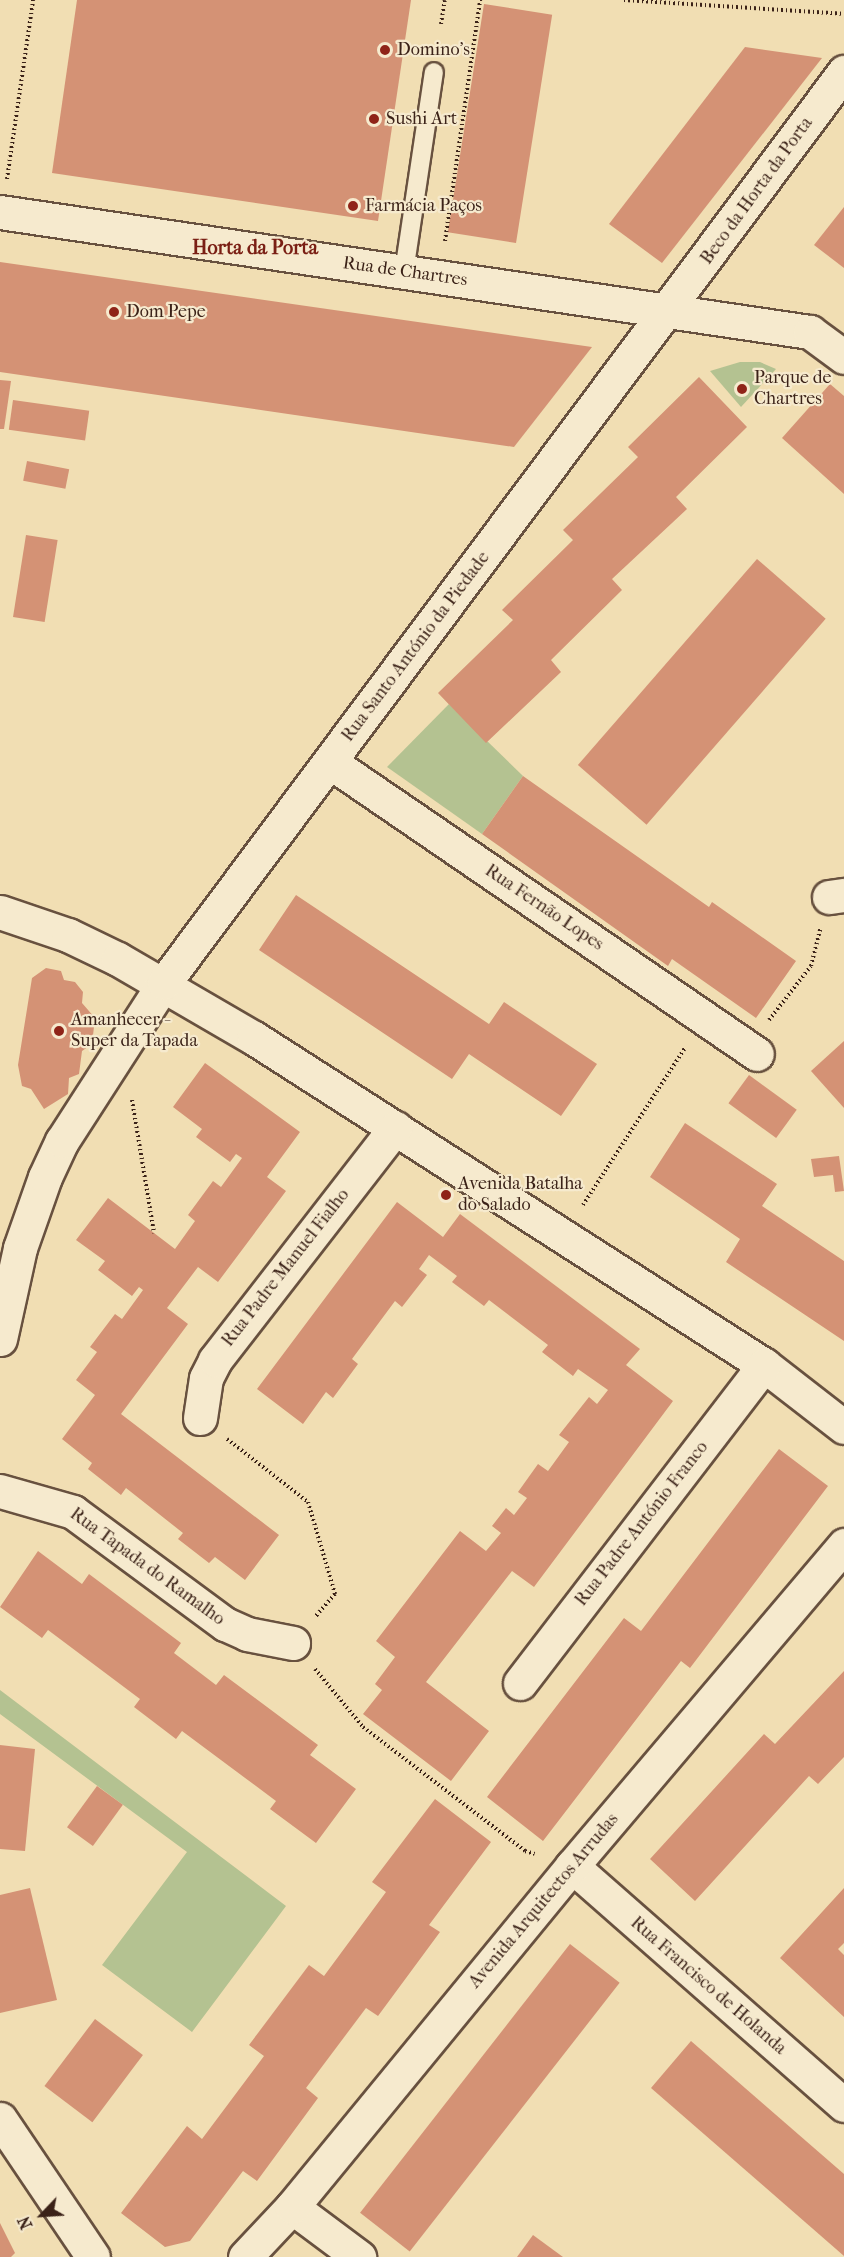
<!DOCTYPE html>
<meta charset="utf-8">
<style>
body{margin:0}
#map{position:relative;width:844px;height:2257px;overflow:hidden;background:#f1deb3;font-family:"IM FELL French Canon",serif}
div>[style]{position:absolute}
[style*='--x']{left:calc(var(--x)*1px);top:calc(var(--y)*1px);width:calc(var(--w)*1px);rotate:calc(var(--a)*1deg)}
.green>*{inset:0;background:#b4c291}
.building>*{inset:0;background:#d49275;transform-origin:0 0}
.path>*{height:4px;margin-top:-2px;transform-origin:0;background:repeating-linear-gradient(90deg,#3b2218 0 1.5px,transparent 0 4.5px)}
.roads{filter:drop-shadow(2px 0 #68513f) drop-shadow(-2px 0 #68513f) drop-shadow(0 2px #68513f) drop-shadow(0 -2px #68513f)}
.service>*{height:18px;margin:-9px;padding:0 9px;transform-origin:9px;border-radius:9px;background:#f6eace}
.minor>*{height:33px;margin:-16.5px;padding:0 16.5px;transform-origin:16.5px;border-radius:16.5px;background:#f6eace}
.dots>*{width:16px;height:16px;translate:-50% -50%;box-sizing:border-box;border:3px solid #f6eace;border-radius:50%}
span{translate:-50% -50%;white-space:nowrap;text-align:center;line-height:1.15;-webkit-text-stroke:4.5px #f6eace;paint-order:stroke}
.poi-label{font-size:18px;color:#3b2218}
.left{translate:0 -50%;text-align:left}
.street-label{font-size:18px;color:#3b2218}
.neighbourhood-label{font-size:20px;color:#7a1f14;font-weight:700}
.north{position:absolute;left:12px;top:2185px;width:60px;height:60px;-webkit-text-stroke:4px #f6eace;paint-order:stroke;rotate:245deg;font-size:16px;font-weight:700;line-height:24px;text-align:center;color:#3b2218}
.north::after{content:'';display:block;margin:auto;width:21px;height:27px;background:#3b2218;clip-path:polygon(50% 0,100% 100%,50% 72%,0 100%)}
</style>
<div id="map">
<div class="green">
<i style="clip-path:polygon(740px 362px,760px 362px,776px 369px,741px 407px,710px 371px)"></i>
<i style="clip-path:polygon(449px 704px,523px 776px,482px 834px,387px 767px)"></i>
<i style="clip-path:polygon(0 1690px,286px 1906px,192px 2032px,102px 1965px,187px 1852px,0 1714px)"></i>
</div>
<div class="building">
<i style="clip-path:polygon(77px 0,411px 0,378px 221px,52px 173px)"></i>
<i style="left:484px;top:4px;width:69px;height:231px;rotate:9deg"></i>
<i style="clip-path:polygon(745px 47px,822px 58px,662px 263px,609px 224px)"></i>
<i style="clip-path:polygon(844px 207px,844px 268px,814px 245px)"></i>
<i style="clip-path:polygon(0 262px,592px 347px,514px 447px,0 372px)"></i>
<i style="clip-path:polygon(699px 377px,747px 427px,676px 497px,687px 509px,612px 579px,622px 590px,551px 660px,561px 672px,486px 743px,438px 693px,513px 620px,502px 610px,573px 540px,563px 530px,638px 457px,628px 447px)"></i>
<i style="clip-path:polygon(0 380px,11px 381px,4px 429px,0 429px)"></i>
<i style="clip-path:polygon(830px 384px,844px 396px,844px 494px,782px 438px)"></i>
<i style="left:13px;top:400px;width:77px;height:30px;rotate:8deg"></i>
<i style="left:27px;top:461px;width:43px;height:20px;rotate:11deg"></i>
<i style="left:26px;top:535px;width:32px;height:83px;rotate:9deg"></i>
<i style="left:757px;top:559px;width:91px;height:273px;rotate:41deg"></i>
<i style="clip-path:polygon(523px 776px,709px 907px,712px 902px,796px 961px,756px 1018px,672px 959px,668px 966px,482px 834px)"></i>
<i style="clip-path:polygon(296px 895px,489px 1024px,504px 1002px,597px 1064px,561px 1116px,469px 1054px,452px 1079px,259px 950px)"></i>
<i style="clip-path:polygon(46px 968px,61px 971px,64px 980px,75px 982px,83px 992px,82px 1003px,95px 1018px,92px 1044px,82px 1051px,79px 1074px,69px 1078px,68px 1094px,44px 1109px,31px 1089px,22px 1086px,18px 1065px,32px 978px)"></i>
<i style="clip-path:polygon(844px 1041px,844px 1108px,811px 1071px)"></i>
<i style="clip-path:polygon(205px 1063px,300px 1132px,267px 1177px,286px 1191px,218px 1282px,198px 1267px,167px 1308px,188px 1324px,121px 1414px,279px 1535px,245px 1580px,215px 1557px,209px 1563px,178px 1539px,183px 1533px,126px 1488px,121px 1495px,88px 1469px,92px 1463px,62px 1439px,95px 1395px,76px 1380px,97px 1352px,90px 1347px,115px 1314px,122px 1319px,143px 1290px,139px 1287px,132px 1296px,98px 1270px,105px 1261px,76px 1240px,108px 1198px,175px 1249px,195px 1221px,188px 1215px,213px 1181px,221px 1187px,242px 1158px,236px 1154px,230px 1162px,196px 1137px,202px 1129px,173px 1107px)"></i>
<i style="left:749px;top:1075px;width:59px;height:35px;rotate:36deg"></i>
<i style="clip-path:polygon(685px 1123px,777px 1184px,762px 1206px,844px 1261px,844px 1341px,726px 1262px,740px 1239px,650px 1177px)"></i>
<i style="clip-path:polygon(839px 1156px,844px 1191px,835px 1192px,833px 1175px,814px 1177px,811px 1159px)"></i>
<i style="clip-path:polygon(397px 1202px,443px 1237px,460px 1214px,640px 1349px,626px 1365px,673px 1401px,534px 1587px,512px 1571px,426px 1682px,489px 1731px,451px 1781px,363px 1714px,382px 1690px,375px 1684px,395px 1657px,376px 1641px,460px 1531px,486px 1551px,501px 1533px,492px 1526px,506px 1508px,514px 1515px,527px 1498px,518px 1492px,538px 1464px,548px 1471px,569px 1442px,559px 1435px,589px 1397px,597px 1404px,608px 1390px,578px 1369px,573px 1376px,542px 1352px,548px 1345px,489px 1300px,484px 1306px,452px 1282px,457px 1276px,429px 1255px,419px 1269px,427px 1275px,402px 1307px,395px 1301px,352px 1359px,358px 1364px,333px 1398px,326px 1392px,303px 1424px,257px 1389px)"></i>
<i style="clip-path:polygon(779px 1449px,828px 1486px,690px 1668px,681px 1661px,543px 1841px,487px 1797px,624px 1618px,641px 1631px)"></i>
<i style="clip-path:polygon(38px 1551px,82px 1584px,89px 1574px,181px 1643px,174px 1653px,216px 1685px,224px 1675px,318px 1745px,310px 1755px,356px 1789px,316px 1843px,270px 1809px,276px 1801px,182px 1731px,176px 1739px,134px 1707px,140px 1699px,48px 1630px,42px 1638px,0 1607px)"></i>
<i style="clip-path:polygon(844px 1671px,844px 1757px,818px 1784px,809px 1776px,695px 1901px,650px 1859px,764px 1734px,775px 1744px)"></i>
<i style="clip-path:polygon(0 1745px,35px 1749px,25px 1851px,0 1849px)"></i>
<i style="left:97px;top:1786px;width:32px;height:51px;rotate:36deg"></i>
<i style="clip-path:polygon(435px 1799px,491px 1842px,429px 1925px,440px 1932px,378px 2016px,366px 2008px,306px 2088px,318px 2098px,257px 2181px,243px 2171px,190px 2241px,165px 2247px,121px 2213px,187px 2126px,202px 2139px,264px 2056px,249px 2045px,309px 1965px,324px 1976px,386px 1892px,372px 1882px)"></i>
<i style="clip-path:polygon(30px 1888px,57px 2000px,0 2013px,0 1895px)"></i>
<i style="clip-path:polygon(844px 1888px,844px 1943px,838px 1949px,844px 1955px,844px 2017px,780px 1958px)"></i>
<i style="left:570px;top:1944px;width:63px;height:341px;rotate:38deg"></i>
<i style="left:95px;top:2019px;width:60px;height:84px;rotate:37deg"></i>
<i style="clip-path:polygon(691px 2041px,844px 2174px,844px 2256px,651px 2088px)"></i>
<i style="clip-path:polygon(0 2223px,15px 2253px,11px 2257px,0 2257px)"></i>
<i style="clip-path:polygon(533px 2235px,563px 2257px,517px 2257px)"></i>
</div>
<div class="path">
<i style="--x:624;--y:0;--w:220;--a:3.6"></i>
<i style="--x:441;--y:24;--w:24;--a:-81"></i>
<i style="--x:7;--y:179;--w:181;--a:-81.7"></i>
<i style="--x:445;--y:241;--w:244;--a:-81.7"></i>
<i style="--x:769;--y:1020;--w:68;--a:-52.1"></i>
<i style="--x:811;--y:966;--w:38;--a:-76"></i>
<i style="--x:132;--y:1100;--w:135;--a:80.6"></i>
<i style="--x:583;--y:1205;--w:187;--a:-57"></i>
<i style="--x:227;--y:1439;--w:103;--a:37.9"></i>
<i style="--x:308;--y:1502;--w:96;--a:73.6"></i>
<i style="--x:335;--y:1594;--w:30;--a:131"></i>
<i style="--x:315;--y:1669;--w:75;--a:50.4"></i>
<i style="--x:363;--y:1727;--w:204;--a:37.4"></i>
<i style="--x:525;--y:1851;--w:10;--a:17"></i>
</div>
<div class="roads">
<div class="service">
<i style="--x:404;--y:272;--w:202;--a:-81.5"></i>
</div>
<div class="minor">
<i style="--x:0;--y:212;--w:819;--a:8.43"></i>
<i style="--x:810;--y:332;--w:42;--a:36.3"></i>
<i style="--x:330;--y:762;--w:517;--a:34.37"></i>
<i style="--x:829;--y:897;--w:15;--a:-8"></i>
<i style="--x:0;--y:912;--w:72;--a:18.7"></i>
<i style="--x:68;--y:935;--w:55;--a:25.6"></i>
<i style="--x:118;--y:959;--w:157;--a:30.2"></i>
<i style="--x:254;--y:1038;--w:606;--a:32.67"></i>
<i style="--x:764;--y:1365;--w:101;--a:37.8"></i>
<i style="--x:0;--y:1339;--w:93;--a:-77.6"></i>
<i style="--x:20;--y:1248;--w:75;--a:-70.6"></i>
<i style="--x:45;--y:1177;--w:40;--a:-65"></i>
<i style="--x:62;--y:1141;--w:188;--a:-57.2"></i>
<i style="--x:164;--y:983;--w:1137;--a:-53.26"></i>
<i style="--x:200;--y:1418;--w:40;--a:-81.5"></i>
<i style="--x:206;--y:1378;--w:20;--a:-63"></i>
<i style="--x:215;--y:1360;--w:294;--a:-52.2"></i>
<i style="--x:0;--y:1491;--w:76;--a:16"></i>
<i style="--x:73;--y:1512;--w:189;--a:36.4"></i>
<i style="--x:225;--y:1624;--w:24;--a:24"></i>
<i style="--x:247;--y:1634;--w:47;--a:11.1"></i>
<i style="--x:520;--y:1683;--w:401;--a:-52.5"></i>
<i style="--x:572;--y:1866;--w:362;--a:41.3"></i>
<i style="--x:0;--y:2119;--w:166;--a:56"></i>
<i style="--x:292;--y:2207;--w:84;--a:36.7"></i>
<i style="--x:245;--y:2257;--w:69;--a:-46.8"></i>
<i style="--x:292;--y:2207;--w:441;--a:-50.6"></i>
<i style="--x:572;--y:1866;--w:421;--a:-49.7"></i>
</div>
</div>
<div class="dots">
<i style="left:385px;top:50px;background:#8f2418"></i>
<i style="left:374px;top:119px;background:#8f2418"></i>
<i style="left:353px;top:206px;background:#8f2418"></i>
<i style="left:114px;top:312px;background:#8f2418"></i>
<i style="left:742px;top:389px;background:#8f2418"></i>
<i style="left:59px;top:1031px;background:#8f2418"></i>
<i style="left:446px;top:1195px;background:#8f2418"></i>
</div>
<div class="poi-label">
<span class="left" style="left:397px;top:50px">Domino's</span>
<span class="left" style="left:386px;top:119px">Sushi Art</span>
<span class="left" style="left:365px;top:206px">Farmácia Paços</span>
<span class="left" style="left:126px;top:312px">Dom Pepe</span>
<span class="left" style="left:754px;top:389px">Parque de<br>Chartres</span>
<span class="left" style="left:71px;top:1031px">Amanhecer -<br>Super da Tapada</span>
<span class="left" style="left:458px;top:1195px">Avenida Batalha<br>do Salado</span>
</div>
<div class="street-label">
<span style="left:757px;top:191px;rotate:-54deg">Beco da Horta da Porta</span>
<span style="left:405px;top:272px;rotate:8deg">Rua de Chartres</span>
<span style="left:416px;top:647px;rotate:-53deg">Rua Santo António da Piedade</span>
<span style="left:544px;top:908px;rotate:34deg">Rua Fernão Lopes</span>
<span style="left:286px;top:1268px;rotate:-52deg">Rua Padre Manuel Fialho</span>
<span style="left:642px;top:1524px;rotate:-52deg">Rua Padre António Franco</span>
<span style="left:147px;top:1567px;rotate:36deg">Rua Tapada do Ramalho</span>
<span style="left:544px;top:1901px;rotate:-50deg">Avenida Arquitectos Arrudas</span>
<span style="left:708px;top:1986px;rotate:41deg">Rua Francisco de Holanda</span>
</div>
<div class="neighbourhood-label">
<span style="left:255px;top:247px">Horta da Porta</span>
</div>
<div class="north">N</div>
</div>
